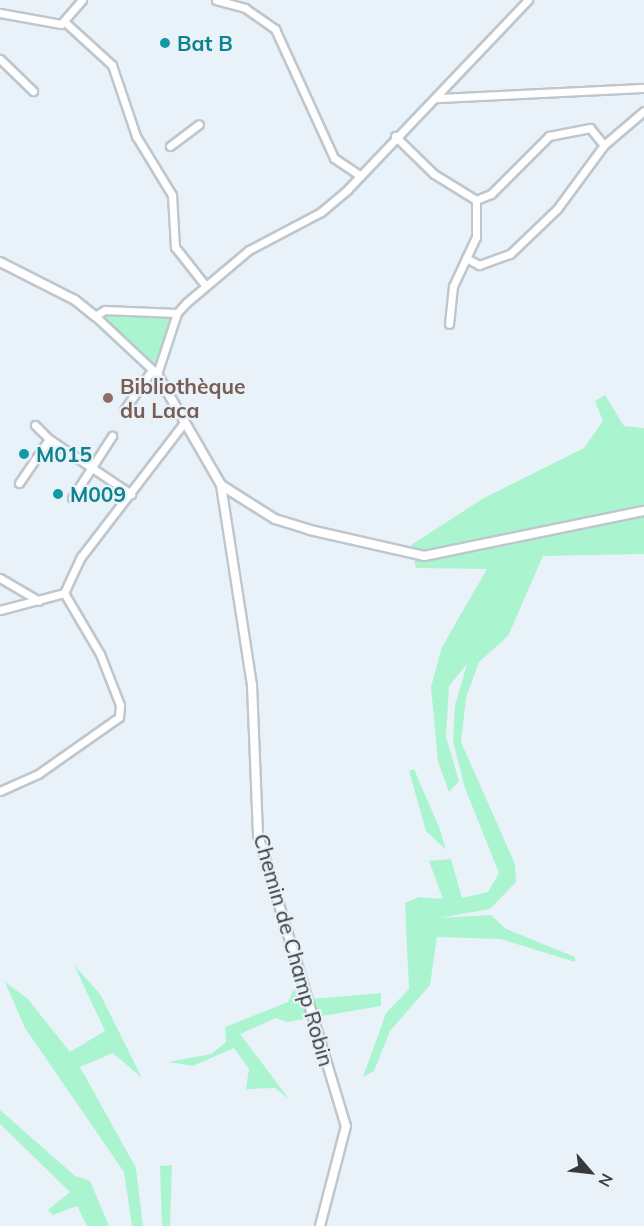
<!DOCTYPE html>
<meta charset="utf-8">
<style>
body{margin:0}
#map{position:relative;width:644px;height:1226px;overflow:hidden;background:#e9f2f9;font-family:Mulish,sans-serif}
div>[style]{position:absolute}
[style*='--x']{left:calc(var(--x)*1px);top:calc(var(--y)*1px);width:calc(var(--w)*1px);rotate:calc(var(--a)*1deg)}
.green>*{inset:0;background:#aaf5d0}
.roads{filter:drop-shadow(2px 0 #bec7ce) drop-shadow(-2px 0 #bec7ce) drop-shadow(0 2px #bec7ce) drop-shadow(0 -2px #bec7ce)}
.minor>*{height:7px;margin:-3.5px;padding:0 3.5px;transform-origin:3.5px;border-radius:3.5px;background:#fff}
.tertiary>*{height:8px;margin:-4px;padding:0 4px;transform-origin:4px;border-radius:4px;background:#fff}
.dots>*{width:16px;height:16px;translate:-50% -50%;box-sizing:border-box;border:3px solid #e9f2f9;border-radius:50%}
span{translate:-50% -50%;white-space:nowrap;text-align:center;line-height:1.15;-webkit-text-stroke:4.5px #e9f2f9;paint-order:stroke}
.culture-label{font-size:21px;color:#0d838f;font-weight:700}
.left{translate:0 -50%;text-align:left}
.education-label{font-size:21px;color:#785e54;font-weight:700}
.street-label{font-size:21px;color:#363a3d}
.north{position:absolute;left:560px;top:1142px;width:60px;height:60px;-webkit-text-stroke:4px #e9f2f9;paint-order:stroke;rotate:118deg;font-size:16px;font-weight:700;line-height:24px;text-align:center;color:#363a3d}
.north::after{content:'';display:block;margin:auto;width:21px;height:27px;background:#363a3d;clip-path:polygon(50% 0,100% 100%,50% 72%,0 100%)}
</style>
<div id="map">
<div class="green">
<i style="clip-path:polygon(109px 312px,171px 317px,154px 368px,104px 321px)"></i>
<i style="clip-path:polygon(605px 395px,624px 426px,644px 428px,644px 554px,543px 556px,508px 636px,479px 662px,466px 698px,461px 742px,515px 864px,516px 882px,490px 909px,439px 918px,491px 915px,506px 929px,575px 957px,575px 962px,501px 939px,437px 937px,430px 985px,390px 1031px,374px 1071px,363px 1077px,386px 1013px,409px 989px,405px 903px,419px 897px,443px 899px,429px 861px,451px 859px,462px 898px,488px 892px,499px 873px,465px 788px,453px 741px,455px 706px,467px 664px,449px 686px,446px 737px,459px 781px,449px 792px,438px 762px,431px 687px,442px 647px,487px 569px,416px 568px,411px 545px,484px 498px,584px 448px,603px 421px,595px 401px)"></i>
<i style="clip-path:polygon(414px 769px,439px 827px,446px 850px,426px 831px,409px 771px)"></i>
<i style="clip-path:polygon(74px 965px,100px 994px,142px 1078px,113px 1053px,80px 1067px,136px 1168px,143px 1226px,132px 1226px,124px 1172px,25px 1028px,5px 982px,27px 998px,70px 1052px,105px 1031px)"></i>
<i style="clip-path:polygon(294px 989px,311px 999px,381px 993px,381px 1006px,287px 1022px,276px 1018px,240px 1034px,289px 1099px,275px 1088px,246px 1089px,249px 1069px,234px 1048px,193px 1066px,168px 1062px,211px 1054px,226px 1042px,225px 1027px,288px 1002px)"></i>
<i style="clip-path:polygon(0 1110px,75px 1176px,90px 1181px,109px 1226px,87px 1226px,77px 1206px,53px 1215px,48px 1210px,70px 1192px,0 1124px)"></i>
<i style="clip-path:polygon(172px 1165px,170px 1226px,162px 1226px,160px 1166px)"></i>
</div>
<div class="roads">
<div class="minor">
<i style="--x:216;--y:0;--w:30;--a:15"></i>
<i style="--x:245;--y:8;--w:37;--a:35"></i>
<i style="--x:275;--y:29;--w:142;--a:65.4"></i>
<i style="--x:334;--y:158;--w:30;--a:34"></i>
<i style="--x:0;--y:13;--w:62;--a:10.2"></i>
<i style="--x:61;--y:24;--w:32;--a:-49"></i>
<i style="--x:66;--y:23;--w:62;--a:42.4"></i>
<i style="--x:112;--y:65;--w:75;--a:71.3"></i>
<i style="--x:136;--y:136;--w:69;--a:58.6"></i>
<i style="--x:172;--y:195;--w:52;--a:86.7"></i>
<i style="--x:175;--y:247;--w:48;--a:51.7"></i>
<i style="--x:0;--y:59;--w:46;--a:44.1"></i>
<i style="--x:438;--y:98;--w:206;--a:-2.8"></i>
<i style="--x:395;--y:136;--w:54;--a:44.3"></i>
<i style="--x:434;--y:174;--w:49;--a:31.8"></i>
<i style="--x:476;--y:200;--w:37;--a:90"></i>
<i style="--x:476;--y:237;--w:54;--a:115.1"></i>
<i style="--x:453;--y:286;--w:38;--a:96"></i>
<i style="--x:170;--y:146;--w:36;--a:-37"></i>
<i style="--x:476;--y:200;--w:16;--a:-22"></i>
<i style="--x:491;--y:194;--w:82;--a:-45"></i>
<i style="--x:549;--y:136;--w:42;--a:-11"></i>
<i style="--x:590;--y:128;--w:22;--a:51"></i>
<i style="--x:466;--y:258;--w:15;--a:28"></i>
<i style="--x:479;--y:265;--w:33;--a:-20"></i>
<i style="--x:510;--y:254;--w:65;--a:-43.8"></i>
<i style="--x:557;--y:209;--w:79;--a:-53.7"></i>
<i style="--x:604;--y:145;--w:52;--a:-40.4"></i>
<i style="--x:157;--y:374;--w:64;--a:-71.8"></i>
<i style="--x:177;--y:313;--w:13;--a:-48"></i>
<i style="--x:186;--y:303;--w:82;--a:-40.1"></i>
<i style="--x:249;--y:250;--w:81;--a:-27.8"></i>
<i style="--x:321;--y:212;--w:35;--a:-40"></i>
<i style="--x:348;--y:189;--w:261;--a:-46.4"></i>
<i style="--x:157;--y:374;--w:85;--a:-136.9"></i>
<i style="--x:95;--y:316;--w:12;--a:-31"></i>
<i style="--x:105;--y:310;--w:72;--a:2.4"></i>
<i style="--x:124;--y:410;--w:49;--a:-55"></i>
<i style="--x:35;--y:425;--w:20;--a:45"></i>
<i style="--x:19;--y:483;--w:53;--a:-55.7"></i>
<i style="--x:49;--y:439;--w:99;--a:33.9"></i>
<i style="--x:72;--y:498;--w:74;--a:-57.2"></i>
<i style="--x:0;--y:578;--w:45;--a:30.5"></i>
<i style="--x:64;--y:593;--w:40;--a:-65"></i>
<i style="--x:81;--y:557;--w:169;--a:-52.5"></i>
<i style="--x:0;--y:610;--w:66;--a:-14.9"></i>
<i style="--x:0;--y:791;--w:42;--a:-24.1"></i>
<i style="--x:38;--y:774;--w:99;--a:-35.1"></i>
<i style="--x:119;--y:717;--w:12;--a:-85"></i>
<i style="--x:120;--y:705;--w:55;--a:-111.4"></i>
<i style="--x:100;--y:654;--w:71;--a:-120.5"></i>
</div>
<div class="tertiary">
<i style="--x:0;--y:262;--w:84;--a:26.9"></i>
<i style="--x:75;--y:300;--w:26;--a:39"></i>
<i style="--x:157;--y:374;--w:128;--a:60"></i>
<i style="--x:221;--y:485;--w:64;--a:32.2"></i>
<i style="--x:275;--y:519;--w:37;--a:17"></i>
<i style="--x:310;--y:530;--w:117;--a:12.8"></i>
<i style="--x:424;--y:556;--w:225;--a:-11.6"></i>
<i style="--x:221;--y:485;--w:202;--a:81.2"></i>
<i style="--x:252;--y:685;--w:150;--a:87.7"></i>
<i style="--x:258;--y:835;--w:304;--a:73.2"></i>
<i style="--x:346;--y:1126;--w:103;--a:104.6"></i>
</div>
</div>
<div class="dots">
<i style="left:165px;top:43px;background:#0f9aa8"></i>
<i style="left:108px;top:398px;background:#8d6e63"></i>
<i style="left:24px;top:454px;background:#0f9aa8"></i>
<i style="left:58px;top:494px;background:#0f9aa8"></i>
</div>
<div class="culture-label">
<span class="left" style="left:177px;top:43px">Bat B</span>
<span class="left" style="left:36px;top:454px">M015</span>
<span class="left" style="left:70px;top:494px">M009</span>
</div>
<div class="education-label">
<span class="left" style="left:120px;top:398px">Bibliothèque<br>du Laca</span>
</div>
<div class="street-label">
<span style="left:294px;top:950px;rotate:74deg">Chemin de Champ Robin</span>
</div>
<div class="north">N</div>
</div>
